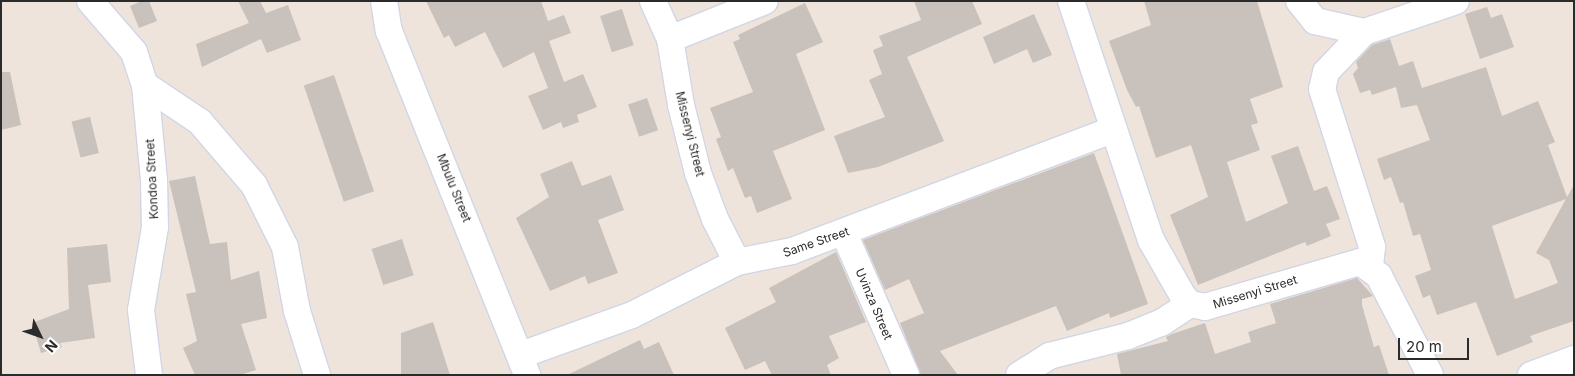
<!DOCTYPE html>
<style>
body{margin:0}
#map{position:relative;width:1575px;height:376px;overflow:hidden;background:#eee4db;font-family:Inter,sans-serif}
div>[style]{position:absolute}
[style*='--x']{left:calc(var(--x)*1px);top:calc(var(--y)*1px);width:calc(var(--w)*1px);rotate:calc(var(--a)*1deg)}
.building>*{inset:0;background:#c9c1bb;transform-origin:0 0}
.roads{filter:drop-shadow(1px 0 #d0d6e5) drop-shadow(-1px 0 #d0d6e5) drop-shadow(0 1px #d0d6e5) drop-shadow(0 -1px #d0d6e5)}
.minor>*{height:26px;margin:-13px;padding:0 13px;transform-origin:13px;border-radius:13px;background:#fff}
span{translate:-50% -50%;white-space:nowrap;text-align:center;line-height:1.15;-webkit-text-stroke:4px #fff;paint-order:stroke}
.street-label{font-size:12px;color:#2b2b2b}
.frame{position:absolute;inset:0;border:2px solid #2b2b2b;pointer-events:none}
.north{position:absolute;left:15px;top:311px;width:50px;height:50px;-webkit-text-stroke:4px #fff;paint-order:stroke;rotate:132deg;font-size:14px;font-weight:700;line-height:20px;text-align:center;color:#2b2b2b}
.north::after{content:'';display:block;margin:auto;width:18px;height:22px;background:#2b2b2b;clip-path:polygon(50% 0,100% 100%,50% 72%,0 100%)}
.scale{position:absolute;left:1398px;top:338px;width:71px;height:22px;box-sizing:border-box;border:2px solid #2b2b2b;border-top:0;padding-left:6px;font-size:15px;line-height:18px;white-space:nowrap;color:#2b2b2b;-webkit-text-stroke:4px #fff;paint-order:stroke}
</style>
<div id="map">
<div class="building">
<i style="clip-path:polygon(142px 1px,149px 1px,157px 21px,139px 28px,130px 6px)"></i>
<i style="clip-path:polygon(238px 1px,260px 1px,266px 13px,288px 5px,301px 40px,267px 53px,261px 39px,202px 67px,196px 44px,249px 23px)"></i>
<i style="clip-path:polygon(426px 1px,541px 1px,548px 21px,564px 15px,571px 33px,549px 41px,564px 82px,583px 74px,597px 107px,577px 115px,579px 122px,563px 128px,561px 122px,543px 130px,528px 96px,548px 88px,534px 52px,503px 68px,485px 32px,455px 47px,449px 35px,444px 38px)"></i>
<i style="clip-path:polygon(914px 1px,972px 1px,982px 24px,907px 57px,944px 141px,878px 167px,848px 173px,834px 136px,885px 117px,869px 80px,882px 74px,873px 50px,883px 46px,879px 36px,921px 20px)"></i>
<i style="clip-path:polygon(1144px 1px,1257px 1px,1283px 87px,1250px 99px,1258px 123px,1251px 125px,1260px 150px,1227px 162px,1246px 222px,1288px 203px,1271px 156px,1298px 146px,1314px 191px,1327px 186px,1340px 219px,1326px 224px,1331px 236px,1307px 246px,1305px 242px,1198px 285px,1170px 215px,1208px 197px,1191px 145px,1156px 158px,1139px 106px,1136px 107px,1127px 90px,1109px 41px,1151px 25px)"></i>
<i style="clip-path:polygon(805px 3px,823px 42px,796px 54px,825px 130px,773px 151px,792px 199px,757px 213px,751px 196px,745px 198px,733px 168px,728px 171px,716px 139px,721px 137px,710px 108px,753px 92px,733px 42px,740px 39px,738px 35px)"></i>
<i style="clip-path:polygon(1487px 7px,1491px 18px,1502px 14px,1514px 47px,1480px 59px,1465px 14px)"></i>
<i style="left:622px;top:9px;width:38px;height:23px;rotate:72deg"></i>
<i style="clip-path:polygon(1034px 14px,1052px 55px,1033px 63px,1027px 49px,994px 64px,983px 37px)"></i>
<i style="clip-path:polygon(evenodd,1390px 39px,1399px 66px,1413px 61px,1422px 88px,1486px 67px,1502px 116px,1538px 101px,1555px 142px,1548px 145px,1567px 197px,1574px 185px,1574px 321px,1530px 336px,1533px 342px,1497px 356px,1476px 302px,1437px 315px,1430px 295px,1423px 298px,1415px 276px,1431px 270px,1420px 234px,1413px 236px,1403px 202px,1400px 203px,1391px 177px,1384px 180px,1377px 159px,1430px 140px,1417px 105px,1401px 108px,1396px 87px,1372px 95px,1370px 90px,1360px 93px,1353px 74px,1358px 68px,1356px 62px,1372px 45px,1390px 39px,1566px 199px,1536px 253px,1549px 260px,1558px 283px,1515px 299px,1492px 226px,1566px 199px)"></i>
<i style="clip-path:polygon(1px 72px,10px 72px,21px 125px,1px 130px)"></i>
<i style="left:334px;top:75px;width:123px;height:32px;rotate:71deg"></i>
<i style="left:647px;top:98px;width:34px;height:20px;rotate:71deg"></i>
<i style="left:90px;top:117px;width:37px;height:19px;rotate:76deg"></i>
<i style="clip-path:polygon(1094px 153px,1148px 304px,1110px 318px,1109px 313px,1067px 331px,1056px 306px,940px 351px,958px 375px,921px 375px,900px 323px,924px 313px,909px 279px,885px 290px,863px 240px)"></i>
<i style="clip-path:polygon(572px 161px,582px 186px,611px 175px,624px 210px,598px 220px,618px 273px,588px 284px,585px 276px,550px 291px,516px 218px,549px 197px,540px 174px)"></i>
<i style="clip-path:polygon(195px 176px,210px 244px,227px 242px,231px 280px,259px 271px,267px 318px,241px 324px,256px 370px,240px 375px,195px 375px,183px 348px,197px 341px,186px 294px,196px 292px,169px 181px)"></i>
<i style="left:402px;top:239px;width:38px;height:32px;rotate:72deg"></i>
<i style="clip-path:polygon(107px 244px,111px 282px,88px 285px,95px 338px,60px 343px,62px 347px,41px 353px,32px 323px,69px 309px,67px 248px)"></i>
<i style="clip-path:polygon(836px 252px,866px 322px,829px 336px,839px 358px,827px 365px,831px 375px,772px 375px,765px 361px,745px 370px,725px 328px,776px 302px,769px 288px)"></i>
<i style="clip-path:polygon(1357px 278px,1373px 296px,1362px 299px,1362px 305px,1374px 347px,1379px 345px,1389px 375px,1121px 375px,1117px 354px,1168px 341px,1166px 337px,1172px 334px,1205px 323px,1215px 354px,1251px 342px,1248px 332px,1276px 323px,1270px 304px)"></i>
<i style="clip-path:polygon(433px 322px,450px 375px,401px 375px,401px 333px)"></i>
<i style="clip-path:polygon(640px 340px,644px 349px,659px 342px,674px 375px,567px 375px)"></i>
</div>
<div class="roads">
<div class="minor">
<i style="--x:90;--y:1;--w:67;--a:49.2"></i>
<i style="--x:134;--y:52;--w:35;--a:72"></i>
<i style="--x:145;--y:85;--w:96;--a:84.6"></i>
<i style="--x:154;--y:181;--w:46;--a:88.8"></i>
<i style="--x:155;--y:227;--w:84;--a:99.6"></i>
<i style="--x:141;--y:310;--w:65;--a:83"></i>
<i style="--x:384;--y:1;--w:30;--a:81"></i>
<i style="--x:389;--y:31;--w:371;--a:68.1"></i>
<i style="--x:653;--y:1;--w:42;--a:65.9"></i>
<i style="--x:670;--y:39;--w:67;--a:80.5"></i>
<i style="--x:681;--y:105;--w:70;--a:76"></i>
<i style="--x:698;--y:173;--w:49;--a:69.7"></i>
<i style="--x:715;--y:219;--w:48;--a:62.9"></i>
<i style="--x:1071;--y:1;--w:252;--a:71.5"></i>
<i style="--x:1151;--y:240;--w:64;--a:60.3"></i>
<i style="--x:1183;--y:296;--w:11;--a:49"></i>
<i style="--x:1190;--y:304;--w:15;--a:11"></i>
<i style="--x:1205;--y:307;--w:161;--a:-16.2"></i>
<i style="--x:1360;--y:262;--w:24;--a:36"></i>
<i style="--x:1379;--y:276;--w:111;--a:62.7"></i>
<i style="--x:1299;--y:1;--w:26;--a:51"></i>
<i style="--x:1315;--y:21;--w:50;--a:12.7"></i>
<i style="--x:1364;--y:32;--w:97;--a:-18.6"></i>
<i style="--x:1364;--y:32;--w:55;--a:133.5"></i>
<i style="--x:1326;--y:72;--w:17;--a:103"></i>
<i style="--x:1322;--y:89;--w:166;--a:72.4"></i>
<i style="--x:1372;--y:247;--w:20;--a:96"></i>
<i style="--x:670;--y:39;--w:102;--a:-21.8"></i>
<i style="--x:145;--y:85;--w:66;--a:33.9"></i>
<i style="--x:200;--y:122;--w:83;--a:49.4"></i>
<i style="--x:254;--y:185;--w:69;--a:63.4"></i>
<i style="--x:285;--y:247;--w:65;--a:79.4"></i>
<i style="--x:297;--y:311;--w:67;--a:72.6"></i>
<i style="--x:844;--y:233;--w:155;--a:66.4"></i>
<i style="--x:521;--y:355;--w:118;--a:-19.8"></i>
<i style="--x:632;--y:315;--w:118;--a:-26.8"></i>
<i style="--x:737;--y:262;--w:56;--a:-11.3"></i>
<i style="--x:792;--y:251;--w:343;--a:-20.7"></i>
<i style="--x:1019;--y:375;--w:36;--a:-32"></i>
<i style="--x:1049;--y:356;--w:81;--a:-14.2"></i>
<i style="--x:1128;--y:336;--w:35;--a:-22"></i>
<i style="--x:1161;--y:323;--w:35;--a:-33"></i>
<i style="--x:1531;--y:375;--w:46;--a:-20.4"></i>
</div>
</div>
<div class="street-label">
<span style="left:690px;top:134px;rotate:76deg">Missenyi Street</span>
<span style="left:152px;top:179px;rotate:-93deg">Kondoa Street</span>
<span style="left:454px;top:188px;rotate:68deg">Mbulu Street</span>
<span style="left:816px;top:242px;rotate:-19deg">Same Street</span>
<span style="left:1255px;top:292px;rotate:-17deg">Missenyi Street</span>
<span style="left:874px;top:304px;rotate:67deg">Uvinza Street</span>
</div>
<div class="frame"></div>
<div class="north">N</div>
<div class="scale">20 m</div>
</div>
